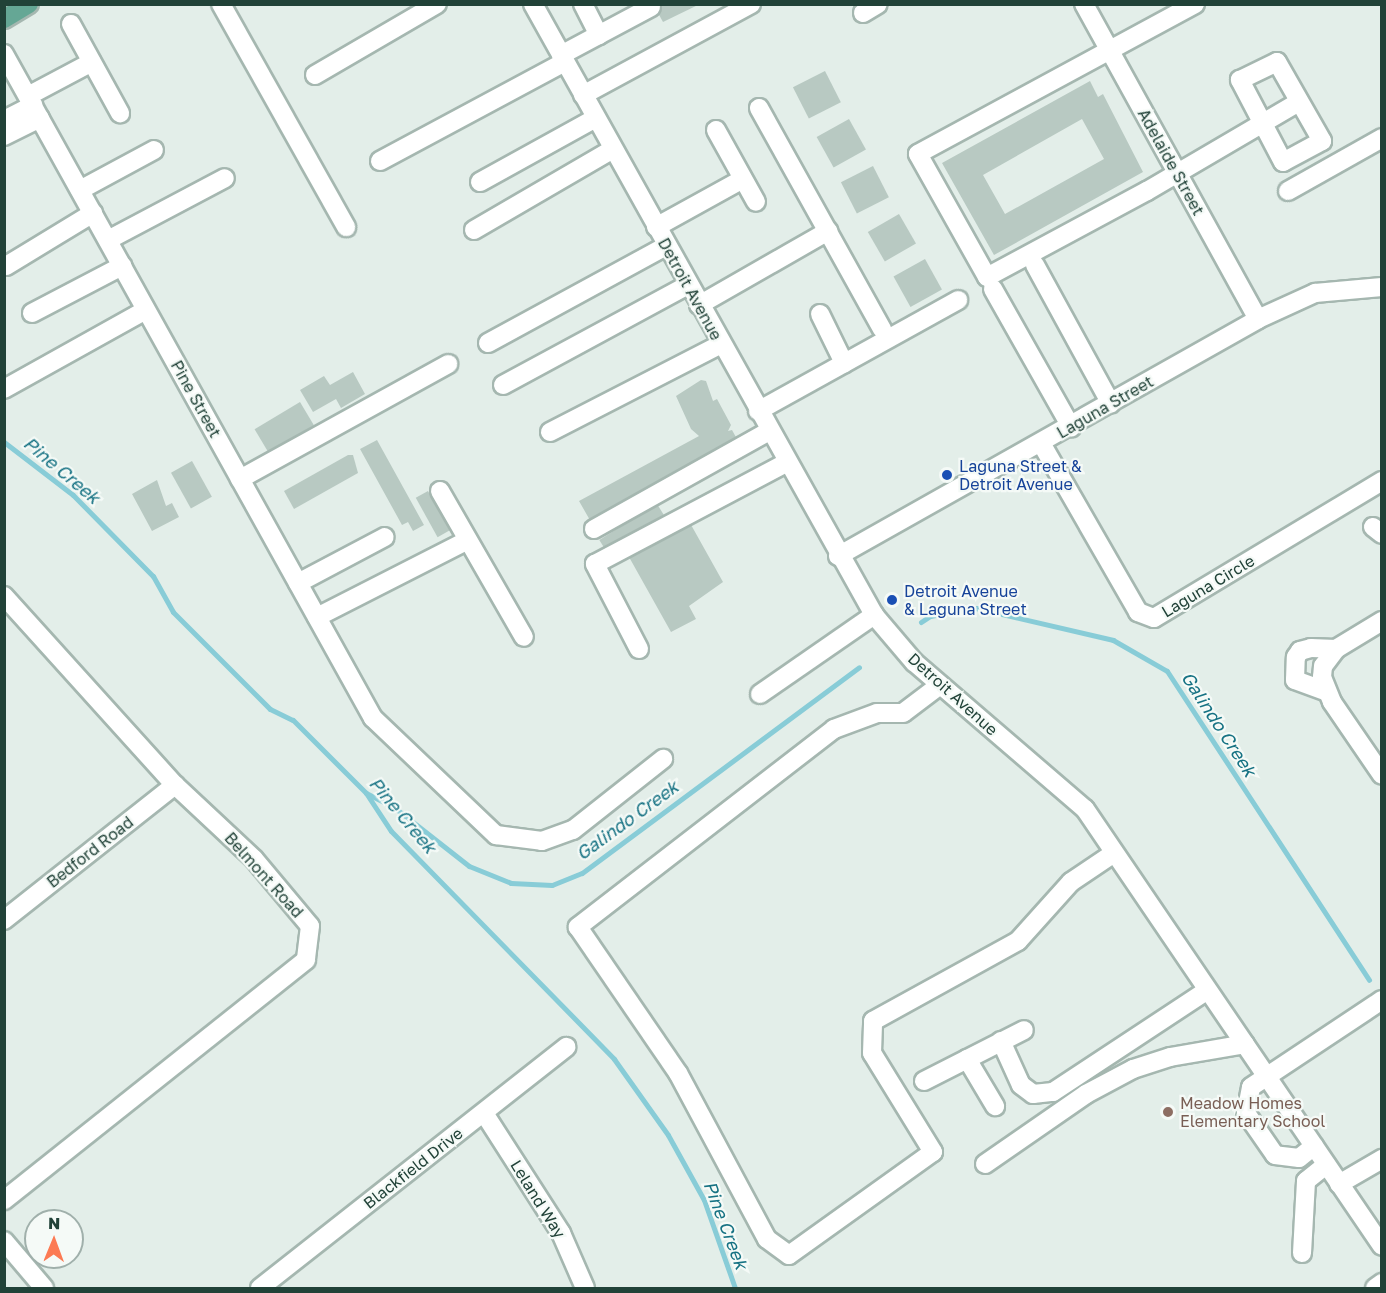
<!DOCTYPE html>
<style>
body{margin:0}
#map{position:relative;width:1386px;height:1293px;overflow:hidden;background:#e3eee9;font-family:"Golos Text",sans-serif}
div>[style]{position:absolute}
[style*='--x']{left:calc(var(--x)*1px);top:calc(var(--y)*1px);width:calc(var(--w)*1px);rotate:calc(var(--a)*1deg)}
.stream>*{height:5px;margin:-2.5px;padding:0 2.5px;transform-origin:2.5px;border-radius:2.5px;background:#88ccd7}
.building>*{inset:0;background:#b8c9c2;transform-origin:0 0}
.roads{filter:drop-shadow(2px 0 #a5b7b0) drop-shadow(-2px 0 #a5b7b0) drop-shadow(0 2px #a5b7b0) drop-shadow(0 -2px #a5b7b0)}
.minor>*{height:18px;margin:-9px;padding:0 9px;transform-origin:9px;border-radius:9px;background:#fff}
.major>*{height:18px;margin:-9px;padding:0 9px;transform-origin:9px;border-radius:9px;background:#65a795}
.dots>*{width:16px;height:16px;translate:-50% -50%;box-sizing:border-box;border:3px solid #f5faf7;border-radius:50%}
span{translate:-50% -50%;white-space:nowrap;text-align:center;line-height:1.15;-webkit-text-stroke:4.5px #f5faf7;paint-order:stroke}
.street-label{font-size:16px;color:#214238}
.transit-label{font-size:16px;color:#164399}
.left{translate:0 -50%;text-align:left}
.education-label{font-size:16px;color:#785e54}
.water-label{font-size:18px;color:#167283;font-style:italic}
.frame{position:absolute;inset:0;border:6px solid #214238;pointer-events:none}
.north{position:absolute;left:24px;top:1209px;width:60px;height:60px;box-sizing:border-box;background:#f5faf7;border:2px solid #a0b0ab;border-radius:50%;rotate:1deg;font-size:16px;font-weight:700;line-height:24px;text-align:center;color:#214238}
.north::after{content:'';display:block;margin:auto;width:21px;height:27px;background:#fc7a53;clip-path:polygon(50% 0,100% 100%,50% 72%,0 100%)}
</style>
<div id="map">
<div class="stream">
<i style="--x:4;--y:442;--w:87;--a:37.5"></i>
<i style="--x:73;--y:495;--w:114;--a:45.4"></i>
<i style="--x:153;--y:576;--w:41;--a:60.9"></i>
<i style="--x:173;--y:612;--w:137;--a:45"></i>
<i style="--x:270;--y:709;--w:25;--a:26"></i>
<i style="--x:293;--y:720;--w:103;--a:45"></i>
<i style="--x:366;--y:793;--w:45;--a:56.7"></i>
<i style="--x:391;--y:831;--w:319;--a:45.6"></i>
<i style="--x:614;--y:1059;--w:93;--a:54.6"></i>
<i style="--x:668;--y:1135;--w:74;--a:61"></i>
<i style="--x:704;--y:1200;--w:93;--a:70.6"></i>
<i style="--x:921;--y:622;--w:11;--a:-34"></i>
<i style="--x:930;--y:616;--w:47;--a:-9.9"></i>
<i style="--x:976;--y:608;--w:141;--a:13.1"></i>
<i style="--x:1113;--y:640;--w:62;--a:29.9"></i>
<i style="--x:1167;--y:671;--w:369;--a:56.8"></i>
<i style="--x:366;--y:793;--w:33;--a:27"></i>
<i style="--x:395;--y:808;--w:94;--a:38.1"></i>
<i style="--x:469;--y:866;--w:45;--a:22"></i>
<i style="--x:511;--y:883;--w:41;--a:2.8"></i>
<i style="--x:552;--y:885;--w:32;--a:-22"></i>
<i style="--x:582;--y:873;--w:345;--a:-36.6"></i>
</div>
<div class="building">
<i style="clip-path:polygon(653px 4px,700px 4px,663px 22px)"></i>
<i style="left:825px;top:71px;width:35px;height:36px;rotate:63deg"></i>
<i style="clip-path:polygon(evenodd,1090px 81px,1098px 97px,1103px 94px,1143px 172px,994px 255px,942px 163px,1090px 81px,1082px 119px,1104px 159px,1005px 214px,983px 175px,1082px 119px)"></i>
<i style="left:849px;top:119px;width:35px;height:37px;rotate:61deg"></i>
<i style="left:873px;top:166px;width:35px;height:36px;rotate:63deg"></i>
<i style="left:899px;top:214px;width:34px;height:36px;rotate:60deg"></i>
<i style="left:925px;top:259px;width:35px;height:36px;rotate:61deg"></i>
<i style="clip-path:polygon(353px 372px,365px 394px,341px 408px,336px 399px,313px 412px,300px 390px,324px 376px,330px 385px)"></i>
<i style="clip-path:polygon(701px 380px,706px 381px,713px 401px,717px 399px,731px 425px,728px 431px,732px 430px,737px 439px,591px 522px,579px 501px,699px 436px,691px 429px,676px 396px)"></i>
<i style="left:300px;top:402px;width:27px;height:53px;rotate:59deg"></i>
<i style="clip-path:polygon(377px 440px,424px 525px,413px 531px,408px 522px,402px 525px,360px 449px)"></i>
<i style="clip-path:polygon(348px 455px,353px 455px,358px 473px,294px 509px,284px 491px)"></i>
<i style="left:192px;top:461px;width:41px;height:24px;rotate:61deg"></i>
<i style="clip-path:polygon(157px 480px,166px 506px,172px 503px,179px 517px,152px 531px,132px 494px)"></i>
<i style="left:428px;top:491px;width:45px;height:14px;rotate:61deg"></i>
<i style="left:657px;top:504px;width:15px;height:68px;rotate:58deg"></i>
<i style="clip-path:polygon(690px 523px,723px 582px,689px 606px,696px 619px,671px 632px,629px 557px)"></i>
</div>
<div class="roads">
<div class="minor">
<i style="--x:221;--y:4;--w:256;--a:60.7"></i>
<i style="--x:533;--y:4;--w:700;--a:60.83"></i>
<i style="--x:874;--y:615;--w:62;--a:49.6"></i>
<i style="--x:914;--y:662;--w:225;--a:40.7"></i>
<i style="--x:1085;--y:809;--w:528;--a:55.8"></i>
<i style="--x:583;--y:4;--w:35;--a:63"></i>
<i style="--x:1084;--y:4;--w:360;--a:61.1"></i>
<i style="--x:1195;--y:4;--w:315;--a:151.6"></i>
<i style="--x:918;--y:154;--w:141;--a:60.7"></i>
<i style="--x:987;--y:277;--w:182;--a:-28.3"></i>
<i style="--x:1147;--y:191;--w:176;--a:-30.4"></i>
<i style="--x:863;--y:13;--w:17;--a:-31"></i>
<i style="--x:71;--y:24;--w:102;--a:61.2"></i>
<i style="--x:4;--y:54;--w:760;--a:60.94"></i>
<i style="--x:373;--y:718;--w:170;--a:43.6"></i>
<i style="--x:496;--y:835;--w:46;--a:7.4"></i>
<i style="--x:542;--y:841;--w:33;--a:-20"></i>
<i style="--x:573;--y:830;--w:115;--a:-38.3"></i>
<i style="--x:561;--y:55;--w:102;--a:-28.1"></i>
<i style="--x:1277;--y:62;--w:91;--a:60.3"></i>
<i style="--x:1322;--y:141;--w:44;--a:151.7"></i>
<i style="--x:1283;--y:162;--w:93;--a:-117.7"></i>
<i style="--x:1240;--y:80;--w:41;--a:-25.9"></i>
<i style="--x:315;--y:75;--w:141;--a:-30.2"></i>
<i style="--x:583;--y:95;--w:191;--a:-28.4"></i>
<i style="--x:28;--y:96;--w:72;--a:-28"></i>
<i style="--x:759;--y:108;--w:253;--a:60.9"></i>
<i style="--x:4;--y:120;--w:33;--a:-27"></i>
<i style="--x:716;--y:130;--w:82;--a:60.9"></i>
<i style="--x:4;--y:136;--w:40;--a:-26.6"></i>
<i style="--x:380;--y:161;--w:210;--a:-28.2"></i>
<i style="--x:480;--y:182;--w:132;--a:-28.9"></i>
<i style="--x:80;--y:190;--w:84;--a:-28.4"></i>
<i style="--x:1288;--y:191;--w:108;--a:-29.4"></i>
<i style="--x:656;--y:227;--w:99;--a:-28.9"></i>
<i style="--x:474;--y:230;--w:161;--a:-30.2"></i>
<i style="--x:108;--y:240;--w:132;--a:-27.9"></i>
<i style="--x:1035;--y:265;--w:158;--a:61.3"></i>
<i style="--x:6;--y:266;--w:102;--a:-31.3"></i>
<i style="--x:993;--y:289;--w:159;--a:60.5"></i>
<i style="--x:699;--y:305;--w:149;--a:-29.8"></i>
<i style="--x:32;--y:313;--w:102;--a:-27.6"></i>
<i style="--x:820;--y:314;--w:55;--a:63.9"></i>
<i style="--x:488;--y:343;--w:203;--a:-28.6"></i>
<i style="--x:503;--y:385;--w:210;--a:-28.4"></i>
<i style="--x:4;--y:389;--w:162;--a:-29.1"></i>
<i style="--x:758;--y:411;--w:229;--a:-29"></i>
<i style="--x:550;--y:432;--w:192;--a:-27.2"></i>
<i style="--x:1041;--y:443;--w:195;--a:60.1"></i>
<i style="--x:1138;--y:612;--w:17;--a:21"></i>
<i style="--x:1154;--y:618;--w:266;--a:-31"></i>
<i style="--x:240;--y:479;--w:238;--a:-28.9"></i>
<i style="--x:440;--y:491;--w:168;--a:60.1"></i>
<i style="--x:1373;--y:527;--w:11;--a:38"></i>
<i style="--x:594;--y:529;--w:201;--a:-29.2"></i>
<i style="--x:838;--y:556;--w:482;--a:-29.4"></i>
<i style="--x:1258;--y:319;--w:63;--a:-24.5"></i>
<i style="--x:1315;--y:293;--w:67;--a:-5.1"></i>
<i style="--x:298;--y:583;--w:98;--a:-27.9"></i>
<i style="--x:4;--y:596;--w:255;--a:47.9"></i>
<i style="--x:175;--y:785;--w:108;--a:43.1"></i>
<i style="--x:254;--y:859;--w:87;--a:50.1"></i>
<i style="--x:310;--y:926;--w:34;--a:97"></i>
<i style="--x:306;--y:960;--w:386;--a:141.5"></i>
<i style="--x:317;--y:617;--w:169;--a:-27"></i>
<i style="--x:1382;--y:621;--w:54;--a:148.7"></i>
<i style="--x:1336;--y:649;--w:21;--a:127"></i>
<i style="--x:1323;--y:666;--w:11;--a:95"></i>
<i style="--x:1322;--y:677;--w:27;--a:68"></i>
<i style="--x:1332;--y:702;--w:88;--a:55.6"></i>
<i style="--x:639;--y:649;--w:96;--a:-117.4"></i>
<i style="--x:595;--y:564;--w:216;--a:-27.9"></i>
<i style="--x:940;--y:685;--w:46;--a:142.9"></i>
<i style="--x:903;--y:713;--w:26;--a:180"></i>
<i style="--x:877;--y:713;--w:46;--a:159.6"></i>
<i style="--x:834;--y:729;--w:324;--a:142.3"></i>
<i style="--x:578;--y:927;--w:177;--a:55.6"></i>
<i style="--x:678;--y:1073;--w:188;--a:61.8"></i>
<i style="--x:767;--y:1239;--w:27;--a:36"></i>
<i style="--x:789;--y:1255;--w:177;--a:-35.6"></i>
<i style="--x:933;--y:1152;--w:116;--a:-121.6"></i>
<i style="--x:872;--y:1053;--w:32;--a:-88"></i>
<i style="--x:873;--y:1021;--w:166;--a:-28.9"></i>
<i style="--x:1018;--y:941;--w:79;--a:-48.1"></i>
<i style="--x:1071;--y:882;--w:52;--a:-34"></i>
<i style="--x:1325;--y:691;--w:32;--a:-160"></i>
<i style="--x:1295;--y:680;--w:23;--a:-88"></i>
<i style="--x:1296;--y:657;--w:7;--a:-56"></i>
<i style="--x:1300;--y:651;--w:11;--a:-15"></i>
<i style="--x:1311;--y:648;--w:25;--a:2"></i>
<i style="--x:760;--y:694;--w:139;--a:-34.7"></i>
<i style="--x:4;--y:920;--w:218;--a:-38.3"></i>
<i style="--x:1001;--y:1041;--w:48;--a:65.6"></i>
<i style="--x:1021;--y:1085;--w:15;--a:37"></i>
<i style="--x:1033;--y:1094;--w:20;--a:-6"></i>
<i style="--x:1053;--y:1092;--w:183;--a:-33.4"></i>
<i style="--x:967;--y:1059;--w:55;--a:59.2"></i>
<i style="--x:924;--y:1081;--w:112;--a:-27"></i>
<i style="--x:484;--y:1113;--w:143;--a:57.3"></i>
<i style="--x:561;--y:1233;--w:60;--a:66.4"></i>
<i style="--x:1314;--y:1146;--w:19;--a:141"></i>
<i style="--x:1299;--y:1158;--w:24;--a:-173"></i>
<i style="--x:1275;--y:1155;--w:51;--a:-124.6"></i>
<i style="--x:1246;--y:1113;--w:26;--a:-79"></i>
<i style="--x:1251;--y:1087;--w:157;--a:-33.6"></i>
<i style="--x:985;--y:1164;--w:123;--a:-34.7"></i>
<i style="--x:1086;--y:1094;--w:53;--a:-28"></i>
<i style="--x:1133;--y:1069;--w:39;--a:-18"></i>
<i style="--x:1170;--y:1057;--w:76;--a:-9.8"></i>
<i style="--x:1339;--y:1184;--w:50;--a:-30.2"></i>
<i style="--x:4;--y:1241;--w:62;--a:49.6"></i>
<i style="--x:1302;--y:1253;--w:72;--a:-86.8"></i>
<i style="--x:1306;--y:1181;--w:26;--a:-39"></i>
<i style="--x:260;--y:1288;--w:390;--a:-38.2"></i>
<i style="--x:1375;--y:1288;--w:9;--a:-36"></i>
</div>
<div class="major">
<i style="--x:4;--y:19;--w:29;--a:-31"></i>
</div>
</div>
<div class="dots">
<i style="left:947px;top:475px;background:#1a4fb4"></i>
<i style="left:892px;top:600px;background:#1a4fb4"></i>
<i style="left:1168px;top:1112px;background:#8d6e63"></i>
</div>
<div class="street-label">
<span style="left:1171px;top:162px;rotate:61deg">Adelaide Street</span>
<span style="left:690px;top:289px;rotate:61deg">Detroit Avenue</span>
<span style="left:196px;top:399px;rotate:61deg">Pine Street</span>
<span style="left:1105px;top:407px;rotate:-30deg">Laguna Street</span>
<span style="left:1208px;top:586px;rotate:-31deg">Laguna Circle</span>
<span style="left:953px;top:694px;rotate:42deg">Detroit Avenue</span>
<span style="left:90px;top:852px;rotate:-38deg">Bedford Road</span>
<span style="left:264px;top:875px;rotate:48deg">Belmont Road</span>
<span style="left:413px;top:1168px;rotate:-38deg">Blackfield Drive</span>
<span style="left:538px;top:1199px;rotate:58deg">Leland Way</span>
</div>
<div class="transit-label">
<span class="left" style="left:959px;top:475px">Laguna Street &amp;<br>Detroit Avenue</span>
<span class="left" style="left:904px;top:600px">Detroit Avenue<br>&amp; Laguna Street</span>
</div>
<div class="education-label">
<span class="left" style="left:1180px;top:1112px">Meadow Homes<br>Elementary School</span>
</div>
<div class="water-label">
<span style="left:62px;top:470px;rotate:40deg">Pine Creek</span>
<span style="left:1219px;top:724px;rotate:57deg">Galindo Creek</span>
<span style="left:403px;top:815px;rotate:50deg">Pine Creek</span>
<span style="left:627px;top:820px;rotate:-36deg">Galindo Creek</span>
<span style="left:726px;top:1225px;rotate:69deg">Pine Creek</span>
</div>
<div class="frame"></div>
<div class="north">N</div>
</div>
